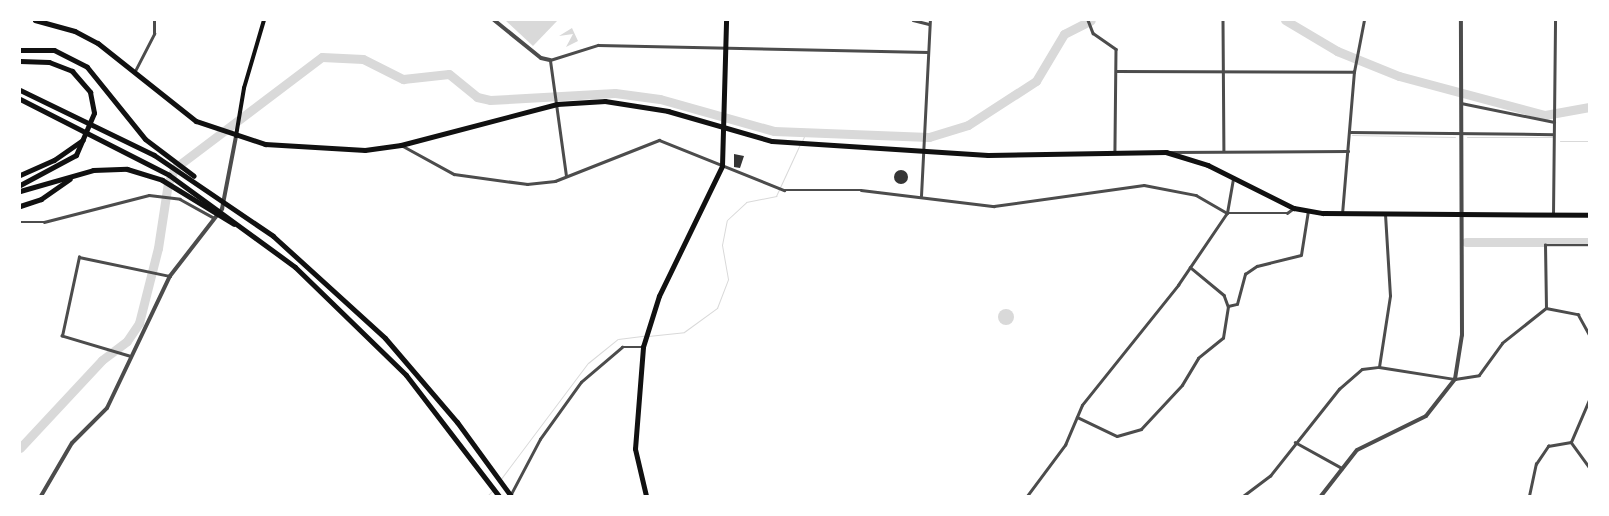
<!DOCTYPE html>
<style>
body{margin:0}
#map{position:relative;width:1609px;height:516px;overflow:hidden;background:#fff;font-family:Ubuntu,sans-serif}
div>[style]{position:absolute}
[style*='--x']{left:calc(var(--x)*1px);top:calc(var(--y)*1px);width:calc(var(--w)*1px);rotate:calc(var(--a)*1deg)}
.water>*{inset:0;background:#d9d9d9}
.round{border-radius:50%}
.stream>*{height:1px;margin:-0.5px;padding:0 0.5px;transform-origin:0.5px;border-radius:0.5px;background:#d9d9d9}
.river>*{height:9px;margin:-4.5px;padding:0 4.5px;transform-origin:4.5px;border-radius:4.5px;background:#d9d9d9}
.building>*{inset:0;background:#353535}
.minor>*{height:2.5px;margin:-1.25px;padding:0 1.25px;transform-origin:1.25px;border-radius:1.25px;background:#4c4c4c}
.tertiary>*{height:4px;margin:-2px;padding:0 2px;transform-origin:2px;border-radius:2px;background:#4c4c4c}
.secondary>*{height:4px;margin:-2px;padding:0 2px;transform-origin:2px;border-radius:2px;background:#111}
.primary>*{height:4.5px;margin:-2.25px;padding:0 2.25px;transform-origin:2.25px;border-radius:2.25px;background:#111}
.trunk>*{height:4.5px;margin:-2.25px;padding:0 2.25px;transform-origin:2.25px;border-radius:2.25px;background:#111}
.motorway>*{height:5px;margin:-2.5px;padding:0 2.5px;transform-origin:2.5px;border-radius:2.5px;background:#111}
span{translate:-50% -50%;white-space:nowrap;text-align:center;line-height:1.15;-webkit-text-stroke:4.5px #fff;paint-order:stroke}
.frame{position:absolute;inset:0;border:21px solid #fff;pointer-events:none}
</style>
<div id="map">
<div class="water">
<i style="clip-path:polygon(505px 20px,558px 20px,533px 46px)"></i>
<i style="clip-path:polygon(572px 28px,578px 41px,566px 47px,573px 34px,559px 36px)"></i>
<i class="round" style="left:998px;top:309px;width:16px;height:16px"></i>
</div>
<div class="stream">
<i style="--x:1352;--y:135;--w:103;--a:1.1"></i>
<i style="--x:1467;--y:137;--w:85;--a:0"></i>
<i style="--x:802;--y:141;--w:10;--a:-66"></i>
<i style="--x:1560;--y:141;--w:29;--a:0"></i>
<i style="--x:648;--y:336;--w:36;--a:-6"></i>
<i style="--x:684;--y:332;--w:41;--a:-36"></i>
<i style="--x:717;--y:308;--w:31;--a:-69"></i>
<i style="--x:728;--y:279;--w:35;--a:-100"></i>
<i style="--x:722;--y:245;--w:25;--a:-79"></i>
<i style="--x:727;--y:220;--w:26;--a:-43"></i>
<i style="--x:746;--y:202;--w:31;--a:-11"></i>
<i style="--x:776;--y:196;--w:57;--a:-65.2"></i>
<i style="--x:500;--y:480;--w:146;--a:-53.1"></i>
<i style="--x:588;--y:363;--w:38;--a:-39"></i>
<i style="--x:618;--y:339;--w:26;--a:-7"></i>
<i style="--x:487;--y:496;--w:7;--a:-45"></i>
</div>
<div class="river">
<i style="--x:1285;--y:20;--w:61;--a:30.8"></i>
<i style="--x:1337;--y:51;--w:67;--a:22"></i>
<i style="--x:1399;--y:76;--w:151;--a:15"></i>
<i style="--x:1545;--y:115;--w:45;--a:-10.3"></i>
<i style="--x:1466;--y:242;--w:123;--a:0"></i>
<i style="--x:20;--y:448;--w:120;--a:-47"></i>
<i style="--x:102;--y:360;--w:31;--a:-37"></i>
<i style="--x:127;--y:341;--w:22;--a:-56"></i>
<i style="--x:139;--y:323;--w:77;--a:-75.8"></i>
<i style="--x:158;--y:248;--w:66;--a:-81.3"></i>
<i style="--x:168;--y:183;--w:17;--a:-65"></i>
<i style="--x:175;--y:168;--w:184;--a:-37.1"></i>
<i style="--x:322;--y:57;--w:41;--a:2.8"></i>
<i style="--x:363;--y:59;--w:45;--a:26.6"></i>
<i style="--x:403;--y:79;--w:46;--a:-6.2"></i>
<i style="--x:449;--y:74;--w:36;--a:39"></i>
<i style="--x:477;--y:97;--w:13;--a:13"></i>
<i style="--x:490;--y:100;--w:125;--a:-3.2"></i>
<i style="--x:615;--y:93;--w:45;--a:7.6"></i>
<i style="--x:660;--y:99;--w:118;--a:15.7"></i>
<i style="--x:774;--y:131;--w:155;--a:2.2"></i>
<i style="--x:929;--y:137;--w:41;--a:-17.1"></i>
<i style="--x:968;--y:125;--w:81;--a:-32.9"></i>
<i style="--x:1036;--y:81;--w:55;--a:-59.2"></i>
<i style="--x:1064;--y:34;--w:30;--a:-27"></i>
</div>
<div class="building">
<i style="clip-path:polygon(734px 154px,744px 156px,740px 168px,734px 167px)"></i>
<i class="round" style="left:894px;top:170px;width:14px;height:14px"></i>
</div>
<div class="minor">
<i style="--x:913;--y:20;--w:16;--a:14"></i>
<i style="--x:1088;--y:20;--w:14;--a:69"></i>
<i style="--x:1093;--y:33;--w:28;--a:35"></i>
<i style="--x:1116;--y:49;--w:104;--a:90.6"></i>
<i style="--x:1223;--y:20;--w:131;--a:89.6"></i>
<i style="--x:135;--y:71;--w:42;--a:-62.8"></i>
<i style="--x:154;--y:34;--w:14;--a:-90"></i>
<i style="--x:1116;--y:71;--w:238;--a:0.2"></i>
<i style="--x:1461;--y:103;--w:95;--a:11.5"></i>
<i style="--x:1349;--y:132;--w:204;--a:0.6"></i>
<i style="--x:403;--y:146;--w:58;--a:28.8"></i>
<i style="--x:454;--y:174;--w:74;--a:7.8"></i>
<i style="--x:527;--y:184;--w:28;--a:-6"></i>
<i style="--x:555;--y:181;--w:112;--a:-21.5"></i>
<i style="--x:659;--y:140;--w:135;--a:21.8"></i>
<i style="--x:784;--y:190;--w:77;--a:0"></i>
<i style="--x:861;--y:190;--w:134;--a:6.9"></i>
<i style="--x:994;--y:206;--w:151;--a:-8"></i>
<i style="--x:1144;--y:185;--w:53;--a:10.9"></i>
<i style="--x:1196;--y:195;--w:36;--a:30"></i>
<i style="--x:1227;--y:213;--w:60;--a:0"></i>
<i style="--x:1287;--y:213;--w:9;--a:-36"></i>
<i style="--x:1168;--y:152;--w:180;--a:-0.3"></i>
<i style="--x:566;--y:176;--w:117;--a:-97.9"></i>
<i style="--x:550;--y:60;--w:50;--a:-17.4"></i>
<i style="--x:598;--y:45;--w:330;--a:1.2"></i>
<i style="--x:921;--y:196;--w:176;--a:-87.1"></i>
<i style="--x:1342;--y:214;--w:143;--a:-85.2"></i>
<i style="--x:1354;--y:72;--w:53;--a:-79.1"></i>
<i style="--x:1553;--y:215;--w:195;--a:-89.4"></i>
<i style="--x:20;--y:222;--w:24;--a:0"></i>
<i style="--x:44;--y:222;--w:108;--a:-14.4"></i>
<i style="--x:149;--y:195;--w:31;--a:7"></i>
<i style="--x:180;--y:199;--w:39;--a:29"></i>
<i style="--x:1190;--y:267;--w:44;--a:39.5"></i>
<i style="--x:1224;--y:295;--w:12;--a:70"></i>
<i style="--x:1546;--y:308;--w:63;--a:-90.9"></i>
<i style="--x:1545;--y:245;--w:44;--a:0"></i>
<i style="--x:129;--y:356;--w:70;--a:-163.4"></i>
<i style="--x:62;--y:336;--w:81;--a:-77.9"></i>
<i style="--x:79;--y:257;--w:93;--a:11.8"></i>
<i style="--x:1379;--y:367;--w:72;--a:-81.2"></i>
<i style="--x:1390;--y:296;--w:82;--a:-93.5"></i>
<i style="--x:1077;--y:417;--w:44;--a:25.4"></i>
<i style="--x:1117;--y:436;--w:25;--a:-16"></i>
<i style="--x:1141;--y:429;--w:60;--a:-47"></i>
<i style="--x:1182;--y:385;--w:31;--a:-59"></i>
<i style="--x:1198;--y:358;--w:32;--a:-39"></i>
<i style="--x:1223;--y:338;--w:32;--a:-81"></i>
<i style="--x:1228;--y:306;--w:9;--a:-13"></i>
<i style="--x:1237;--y:304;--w:31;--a:-75"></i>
<i style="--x:1245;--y:274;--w:14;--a:-34"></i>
<i style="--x:1257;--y:266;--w:45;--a:-14"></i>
<i style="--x:1301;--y:255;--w:45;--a:-81"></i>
<i style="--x:1295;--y:442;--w:54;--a:29"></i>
<i style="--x:1571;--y:442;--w:46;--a:-66.8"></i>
<i style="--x:511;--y:494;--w:62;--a:-62.2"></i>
<i style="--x:540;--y:439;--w:70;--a:-54.3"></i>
<i style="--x:581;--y:382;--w:54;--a:-40.5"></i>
<i style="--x:622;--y:347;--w:21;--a:0"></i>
<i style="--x:1027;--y:496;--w:64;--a:-53.3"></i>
<i style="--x:1065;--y:445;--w:43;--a:-67"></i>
<i style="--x:1082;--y:405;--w:154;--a:-51.3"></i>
<i style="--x:1178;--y:285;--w:87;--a:-55.8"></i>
<i style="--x:1227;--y:213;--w:36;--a:-80"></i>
<i style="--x:1243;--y:496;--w:34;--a:-37"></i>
<i style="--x:1270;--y:476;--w:111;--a:-51.6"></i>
<i style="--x:1339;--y:389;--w:30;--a:-41"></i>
<i style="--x:1362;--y:369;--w:17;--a:-7"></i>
<i style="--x:1379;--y:367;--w:77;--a:9"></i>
<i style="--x:1455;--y:379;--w:24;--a:-9"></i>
<i style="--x:1479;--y:375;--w:39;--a:-54"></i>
<i style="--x:1502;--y:343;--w:56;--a:-38.5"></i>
<i style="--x:1546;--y:308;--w:33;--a:11"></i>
<i style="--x:1578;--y:314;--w:23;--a:61"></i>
<i style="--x:1529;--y:496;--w:33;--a:-78"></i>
<i style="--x:1536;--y:464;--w:22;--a:-56"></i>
<i style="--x:1548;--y:446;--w:23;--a:-10"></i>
<i style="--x:1571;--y:442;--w:31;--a:54"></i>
</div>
<div class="tertiary">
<i style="--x:494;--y:20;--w:60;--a:39"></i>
<i style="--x:541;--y:58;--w:9;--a:13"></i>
<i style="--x:41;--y:496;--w:61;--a:-59.7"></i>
<i style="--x:72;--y:443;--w:49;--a:-45"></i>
<i style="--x:107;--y:408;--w:146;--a:-64.5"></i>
<i style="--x:170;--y:276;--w:85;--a:-52.2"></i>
<i style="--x:222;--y:209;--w:74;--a:-79.1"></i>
<i style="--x:1321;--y:496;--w:58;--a:-52"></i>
<i style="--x:1357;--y:450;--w:77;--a:-26.2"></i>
<i style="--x:1426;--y:416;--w:47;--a:-51.9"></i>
<i style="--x:1455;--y:379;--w:45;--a:-81"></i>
<i style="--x:1462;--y:335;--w:315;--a:-90.2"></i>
</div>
<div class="secondary">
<i style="--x:236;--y:136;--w:49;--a:-80.5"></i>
<i style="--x:244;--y:88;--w:71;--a:-73.6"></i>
</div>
<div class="primary">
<i style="--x:646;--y:496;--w:48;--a:-103.2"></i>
<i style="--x:635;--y:449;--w:102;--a:-85.5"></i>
<i style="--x:643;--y:347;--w:53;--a:-72.6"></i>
<i style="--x:659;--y:296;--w:144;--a:-64.1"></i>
<i style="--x:722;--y:166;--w:146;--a:-88.4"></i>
</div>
<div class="trunk">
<i style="--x:35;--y:20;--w:41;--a:15.4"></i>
<i style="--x:75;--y:31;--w:26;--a:28"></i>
<i style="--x:98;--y:43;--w:125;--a:38.5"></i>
<i style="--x:196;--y:121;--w:73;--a:18.4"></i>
<i style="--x:265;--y:144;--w:100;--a:3.4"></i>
<i style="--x:365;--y:150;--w:36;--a:-8"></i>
<i style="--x:401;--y:145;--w:161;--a:-14.7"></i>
<i style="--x:557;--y:104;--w:48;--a:-3.6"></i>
<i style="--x:605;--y:101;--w:64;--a:9"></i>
<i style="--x:668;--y:111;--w:108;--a:16.1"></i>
<i style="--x:772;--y:141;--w:216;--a:3.7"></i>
<i style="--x:988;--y:155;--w:178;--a:-1"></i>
<i style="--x:1166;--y:152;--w:44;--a:17.2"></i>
<i style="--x:1208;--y:165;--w:96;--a:26.6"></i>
<i style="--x:1294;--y:208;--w:29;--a:10"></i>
<i style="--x:1323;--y:213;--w:266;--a:0.4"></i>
</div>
<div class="motorway">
<i style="--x:20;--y:50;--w:34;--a:0"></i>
<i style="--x:54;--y:50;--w:37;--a:27"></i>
<i style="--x:87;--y:67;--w:92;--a:51.1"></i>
<i style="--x:145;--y:139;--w:61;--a:37.1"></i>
<i style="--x:20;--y:61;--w:29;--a:2"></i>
<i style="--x:49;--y:62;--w:25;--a:21"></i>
<i style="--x:72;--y:71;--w:28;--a:49"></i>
<i style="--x:90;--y:92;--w:21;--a:79"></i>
<i style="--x:94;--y:113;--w:46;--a:113.2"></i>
<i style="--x:76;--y:155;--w:64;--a:151.8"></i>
<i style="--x:20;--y:90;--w:149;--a:25.9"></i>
<i style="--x:154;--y:155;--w:144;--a:34.2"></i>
<i style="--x:273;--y:236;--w:151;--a:42.3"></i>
<i style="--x:385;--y:338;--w:111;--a:49.4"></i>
<i style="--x:457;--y:422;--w:92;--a:53.9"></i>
<i style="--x:20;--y:99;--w:167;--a:27"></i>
<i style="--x:169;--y:175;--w:156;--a:36.1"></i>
<i style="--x:295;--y:267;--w:155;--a:44.2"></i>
<i style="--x:406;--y:375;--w:153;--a:52.5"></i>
<i style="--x:20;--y:175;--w:37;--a:-24"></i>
<i style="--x:54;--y:160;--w:35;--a:-35"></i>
<i style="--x:20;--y:191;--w:76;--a:-16"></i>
<i style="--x:93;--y:170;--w:34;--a:-2"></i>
<i style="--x:127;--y:169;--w:37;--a:17"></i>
<i style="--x:162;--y:180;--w:84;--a:31.4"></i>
<i style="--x:20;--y:206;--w:22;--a:-18"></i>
<i style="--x:41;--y:199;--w:35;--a:-35"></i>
</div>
<div class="frame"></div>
</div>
